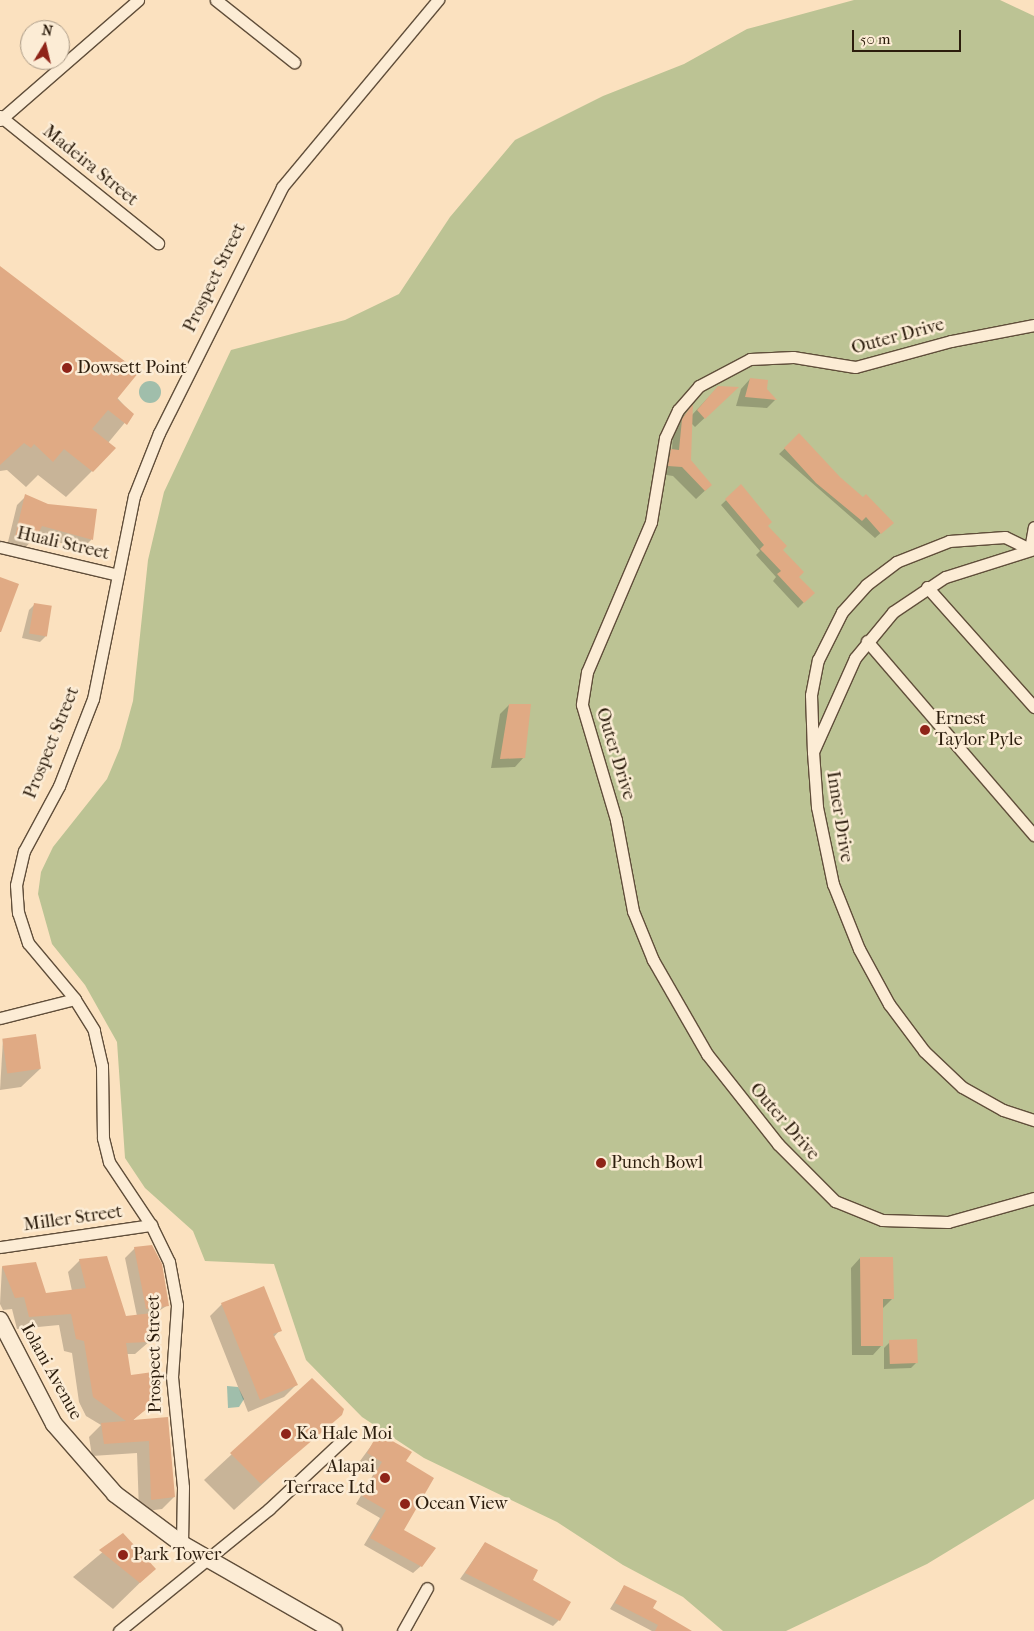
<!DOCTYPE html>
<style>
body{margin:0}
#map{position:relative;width:1034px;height:1631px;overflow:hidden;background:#fbe1bf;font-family:"IM FELL French Canon",serif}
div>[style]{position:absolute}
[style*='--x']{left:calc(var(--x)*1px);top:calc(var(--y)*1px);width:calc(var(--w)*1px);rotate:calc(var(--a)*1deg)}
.green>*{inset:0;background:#bcc394}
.water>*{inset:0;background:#a0beab}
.round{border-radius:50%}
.shadow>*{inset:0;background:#0003}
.building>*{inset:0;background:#e0aa84;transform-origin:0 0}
.roads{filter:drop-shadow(1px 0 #604e3a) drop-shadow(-1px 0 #604e3a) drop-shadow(0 1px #604e3a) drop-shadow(0 -1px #604e3a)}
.minor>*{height:11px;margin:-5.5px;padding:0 5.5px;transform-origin:5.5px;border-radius:5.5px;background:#fcecd5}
.secondary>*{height:16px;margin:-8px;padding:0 8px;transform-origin:8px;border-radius:8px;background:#fcecd5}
.dots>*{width:14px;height:14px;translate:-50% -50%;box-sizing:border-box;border:2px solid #fcecd5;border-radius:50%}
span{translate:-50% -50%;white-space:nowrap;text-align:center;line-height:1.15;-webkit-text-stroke:5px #fcecd5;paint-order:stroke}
.street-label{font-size:18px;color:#2c1d0d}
.poi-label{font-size:18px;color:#2c1d0d}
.left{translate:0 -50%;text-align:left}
.right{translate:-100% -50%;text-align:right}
.north{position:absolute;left:20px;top:20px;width:50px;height:50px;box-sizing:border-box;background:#fcecd5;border:1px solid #a99985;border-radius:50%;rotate:9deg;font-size:14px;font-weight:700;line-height:20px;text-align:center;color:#2c1d0d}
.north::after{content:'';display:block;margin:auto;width:18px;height:22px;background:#8f2418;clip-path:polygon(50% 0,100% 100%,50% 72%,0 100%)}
.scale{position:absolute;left:852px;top:30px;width:109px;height:22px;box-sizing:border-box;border:2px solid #2c1d0d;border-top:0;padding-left:6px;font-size:15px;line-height:18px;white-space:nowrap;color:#2c1d0d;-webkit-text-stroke:4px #fcecd5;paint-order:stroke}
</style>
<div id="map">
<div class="green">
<i style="clip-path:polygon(854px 0,1000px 0,1034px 16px,1034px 1499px,927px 1564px,786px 1631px,723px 1631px,683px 1597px,623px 1565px,557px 1522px,424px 1458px,362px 1417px,306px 1360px,274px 1264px,205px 1261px,193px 1231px,145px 1188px,125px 1158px,117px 1042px,85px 985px,52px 944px,38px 894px,41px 872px,53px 847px,107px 779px,120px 748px,133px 701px,148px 560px,164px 492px,231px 350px,345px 320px,399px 294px,450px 217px,515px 140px,603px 96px,684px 64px,747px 29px)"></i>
</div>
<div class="water">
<i class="round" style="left:139px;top:381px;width:22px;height:22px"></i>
<i style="clip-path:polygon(227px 1386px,238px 1387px,244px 1399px,239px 1407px,228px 1408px)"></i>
</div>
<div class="shadow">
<i style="clip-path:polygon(0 269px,132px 414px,108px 443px,92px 471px,66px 497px,38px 475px,26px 487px,7px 470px,0 471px)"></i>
<i style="clip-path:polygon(750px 379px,775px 400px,767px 408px,736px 406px,741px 389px)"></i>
<i style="clip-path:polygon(718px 387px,728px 396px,695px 427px,691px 423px,689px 460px,711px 485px,696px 499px,673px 476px,660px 474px,662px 459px,672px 450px,673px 430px,684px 415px,692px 408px,691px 416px)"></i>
<i style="clip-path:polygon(799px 435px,839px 478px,892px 523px,875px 538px,779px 454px)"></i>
<i style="clip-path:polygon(741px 486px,797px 577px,813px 593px,798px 608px,773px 581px,776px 577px,756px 555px,760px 551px,721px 505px)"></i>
<i style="clip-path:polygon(26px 496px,47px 505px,96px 510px,91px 540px,82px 549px,36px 536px,24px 549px,7px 546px,17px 505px)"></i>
<i style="clip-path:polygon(35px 604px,46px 636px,40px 642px,22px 638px,29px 610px)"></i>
<i style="clip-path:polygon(509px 705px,524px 757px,515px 767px,491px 768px,500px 714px)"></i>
<i style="clip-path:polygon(3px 1039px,40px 1069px,21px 1087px,0 1090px)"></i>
<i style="clip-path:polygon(135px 1248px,168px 1305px,151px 1316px,158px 1334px,135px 1354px,127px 1354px,130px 1376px,157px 1376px,158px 1398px,132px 1421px,167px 1418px,174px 1497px,162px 1509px,139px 1512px,137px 1453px,92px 1456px,89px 1437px,101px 1425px,86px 1416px,79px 1402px,72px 1353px,64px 1351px,59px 1325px,17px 1329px,12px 1309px,3px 1310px,0 1304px,2px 1267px,35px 1263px,45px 1294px,72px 1291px,68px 1272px,80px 1260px,125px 1317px,137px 1316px,125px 1258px)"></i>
<i style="clip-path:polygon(860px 1258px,892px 1299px,883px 1308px,882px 1345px,873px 1355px,852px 1355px,851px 1268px)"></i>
<i style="clip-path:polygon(222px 1304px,280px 1330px,273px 1338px,296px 1385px,284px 1397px,248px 1412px,210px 1316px)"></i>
<i style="clip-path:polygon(890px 1342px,917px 1362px,911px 1368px,884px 1369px,884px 1348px)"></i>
<i style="clip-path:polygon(312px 1380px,316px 1435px,234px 1510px,204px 1480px)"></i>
<i style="clip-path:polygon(379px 1435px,405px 1462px,403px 1531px,421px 1566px,413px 1573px,364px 1545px,380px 1518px,356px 1504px,376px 1470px,360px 1461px)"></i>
<i style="clip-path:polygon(123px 1535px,154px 1569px,113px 1609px,73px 1577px)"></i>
<i style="clip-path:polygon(485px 1543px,531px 1581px,559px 1620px,553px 1626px,460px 1579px)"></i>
<i style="clip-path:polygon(624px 1586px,652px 1609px,689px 1631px,652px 1631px,610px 1609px)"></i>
</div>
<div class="building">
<i style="clip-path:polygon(0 266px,139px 372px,117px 399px,134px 414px,127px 425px,108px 410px,92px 429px,116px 448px,93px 472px,64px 449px,53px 462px,34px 444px,31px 448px,24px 443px,0 465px)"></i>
<i style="clip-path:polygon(750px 378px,768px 380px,767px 389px,777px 400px,745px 397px)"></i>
<i style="clip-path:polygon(718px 386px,739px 387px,705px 419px,697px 410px)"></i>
<i style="clip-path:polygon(693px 404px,691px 460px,712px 485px,705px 491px,682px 467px,668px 466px,671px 449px,679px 450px,682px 419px)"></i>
<i style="clip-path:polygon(799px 433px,840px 477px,863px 497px,866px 494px,894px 523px,881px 534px,866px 517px,862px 521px,816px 483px,784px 448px)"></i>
<i style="clip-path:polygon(741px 484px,772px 522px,768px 526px,787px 546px,783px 550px,804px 572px,799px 577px,815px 593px,804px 603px,777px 574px,781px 571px,760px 549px,764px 545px,725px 499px)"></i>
<i style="clip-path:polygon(25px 494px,48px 504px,97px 509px,93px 540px,42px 526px,35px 540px,15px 537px)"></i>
<i style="clip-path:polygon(0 577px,19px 584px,1px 632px,0 632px)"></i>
<i style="left:34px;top:603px;width:18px;height:31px;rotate:9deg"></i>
<i style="clip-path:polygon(509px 704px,531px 704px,525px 758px,500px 759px)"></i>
<i style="left:36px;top:1034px;width:35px;height:34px;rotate:82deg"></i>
<i style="clip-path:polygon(152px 1245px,162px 1264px,169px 1306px,146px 1309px,134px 1247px)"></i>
<i style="clip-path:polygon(107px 1256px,126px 1316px,152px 1313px,159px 1327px,160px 1334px,148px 1338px,148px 1342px,126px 1343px,131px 1375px,153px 1372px,160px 1389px,159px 1399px,133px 1420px,168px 1417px,175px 1497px,151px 1500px,149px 1441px,104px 1444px,101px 1423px,126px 1421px,93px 1397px,84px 1341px,76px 1339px,71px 1314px,29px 1317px,24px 1297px,15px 1298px,2px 1266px,36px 1262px,46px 1293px,86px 1288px,79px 1259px)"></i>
<i style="clip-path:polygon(860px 1257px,893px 1257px,894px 1299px,883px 1299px,883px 1346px,861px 1346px)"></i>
<i style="clip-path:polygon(264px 1286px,282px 1331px,273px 1334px,298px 1385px,260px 1400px,221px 1303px)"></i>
<i style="left:917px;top:1339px;width:24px;height:28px;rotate:88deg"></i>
<i style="clip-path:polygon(312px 1378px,344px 1409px,342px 1415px,261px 1484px,230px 1453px)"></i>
<i style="clip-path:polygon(378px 1433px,412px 1452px,406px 1461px,434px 1478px,404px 1530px,436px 1548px,422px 1567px,370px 1538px,386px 1510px,362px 1496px,382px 1462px,367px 1453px)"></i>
<i style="clip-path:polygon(123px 1533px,156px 1569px,140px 1583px,99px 1550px)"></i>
<i style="clip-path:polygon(485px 1542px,538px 1570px,533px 1580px,571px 1602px,560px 1621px,465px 1573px)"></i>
<i style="clip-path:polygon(624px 1585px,657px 1601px,653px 1608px,692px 1631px,655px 1631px,658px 1625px,615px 1603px)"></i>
</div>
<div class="roads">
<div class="minor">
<i style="--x:216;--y:0;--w:100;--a:38.5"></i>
<i style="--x:0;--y:116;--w:203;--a:38.8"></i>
<i style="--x:0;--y:120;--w:183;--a:-41"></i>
<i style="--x:1034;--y:325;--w:85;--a:169.1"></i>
<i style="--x:951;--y:341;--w:99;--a:164.8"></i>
<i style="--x:855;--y:367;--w:63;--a:-170.8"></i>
<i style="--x:793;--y:357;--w:43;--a:177.3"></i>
<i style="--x:750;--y:359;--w:58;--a:152.1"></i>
<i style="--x:699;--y:386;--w:32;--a:131"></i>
<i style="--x:678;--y:410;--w:31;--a:115"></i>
<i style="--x:665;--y:438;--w:85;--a:99.5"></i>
<i style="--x:651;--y:522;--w:163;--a:113.1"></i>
<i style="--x:587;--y:672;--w:33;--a:99"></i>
<i style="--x:582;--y:705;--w:120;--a:73.5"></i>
<i style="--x:616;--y:820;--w:93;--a:79.4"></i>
<i style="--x:633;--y:911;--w:53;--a:67.8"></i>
<i style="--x:653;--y:960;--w:108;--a:60.1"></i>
<i style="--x:707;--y:1054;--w:115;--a:51.7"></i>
<i style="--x:778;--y:1144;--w:81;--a:45"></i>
<i style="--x:835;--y:1201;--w:51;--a:22"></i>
<i style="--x:882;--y:1220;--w:66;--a:1.7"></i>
<i style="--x:948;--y:1222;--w:89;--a:-15.6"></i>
<i style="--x:0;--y:547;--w:121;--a:13.3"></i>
<i style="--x:1034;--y:549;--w:93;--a:162.5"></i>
<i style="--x:945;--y:577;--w:63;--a:146.1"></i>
<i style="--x:893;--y:612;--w:60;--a:129.6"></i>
<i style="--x:855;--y:658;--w:103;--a:114.1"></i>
<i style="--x:813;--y:752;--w:55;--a:85.8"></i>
<i style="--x:817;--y:807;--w:79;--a:78.3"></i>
<i style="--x:833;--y:884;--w:70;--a:68.2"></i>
<i style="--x:859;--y:949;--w:63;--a:61.4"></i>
<i style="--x:889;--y:1004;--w:59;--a:53.3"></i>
<i style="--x:924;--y:1051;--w:52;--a:43.5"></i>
<i style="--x:962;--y:1087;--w:47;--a:29.3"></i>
<i style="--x:1003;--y:1110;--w:33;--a:18"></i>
<i style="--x:927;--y:587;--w:161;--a:48.3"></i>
<i style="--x:867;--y:641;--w:256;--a:49.3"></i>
<i style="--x:813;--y:752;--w:57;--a:-92"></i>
<i style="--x:811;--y:695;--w:36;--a:-79"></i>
<i style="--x:818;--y:660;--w:54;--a:-63.4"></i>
<i style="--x:842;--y:612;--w:36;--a:-48"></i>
<i style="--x:866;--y:585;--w:38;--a:-37"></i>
<i style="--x:896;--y:562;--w:57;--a:-21.6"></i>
<i style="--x:949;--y:541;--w:56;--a:-4.1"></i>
<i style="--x:1005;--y:537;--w:28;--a:26"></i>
<i style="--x:1030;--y:549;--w:22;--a:-80"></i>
<i style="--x:0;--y:1018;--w:77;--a:-14.2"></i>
<i style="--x:0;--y:1247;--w:153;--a:-8.3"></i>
<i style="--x:182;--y:1544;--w:57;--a:-89"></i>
<i style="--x:183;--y:1487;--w:111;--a:-95.7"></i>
<i style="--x:172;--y:1377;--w:72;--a:-86"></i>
<i style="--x:177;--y:1305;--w:44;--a:-100.5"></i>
<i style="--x:169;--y:1262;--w:41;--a:-115.9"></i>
<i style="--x:151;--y:1225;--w:76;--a:-123.7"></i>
<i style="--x:109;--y:1162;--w:25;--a:-104"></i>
<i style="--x:103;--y:1138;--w:72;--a:-90.8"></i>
<i style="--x:102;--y:1066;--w:37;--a:-103"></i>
<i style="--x:94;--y:1030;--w:36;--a:-122"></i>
<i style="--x:75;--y:999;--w:73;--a:-130"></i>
<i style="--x:28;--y:943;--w:32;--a:-108"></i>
<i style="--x:18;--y:913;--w:28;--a:-94"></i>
<i style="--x:16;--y:885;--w:35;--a:-77"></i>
<i style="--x:24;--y:851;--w:74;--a:-61.7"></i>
<i style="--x:59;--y:786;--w:93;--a:-68.7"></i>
<i style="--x:93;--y:699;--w:207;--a:-78.6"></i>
<i style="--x:134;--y:496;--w:68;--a:-68.4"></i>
<i style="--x:159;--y:433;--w:275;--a:-63.4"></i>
<i style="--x:282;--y:187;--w:244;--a:-50.2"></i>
<i style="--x:119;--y:1631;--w:193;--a:-39.1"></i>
<i style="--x:269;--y:1509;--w:107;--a:-43.1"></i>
<i style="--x:403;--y:1631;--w:49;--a:-60.8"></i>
</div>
<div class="secondary">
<i style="--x:0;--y:1320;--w:117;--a:62.6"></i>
<i style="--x:54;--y:1424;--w:93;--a:48.9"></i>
<i style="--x:115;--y:1494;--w:84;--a:36.7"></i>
<i style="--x:182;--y:1544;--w:175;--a:29.8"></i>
</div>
</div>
<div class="dots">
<i style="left:67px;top:368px;background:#8f2418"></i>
<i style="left:925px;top:730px;background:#8f2418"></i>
<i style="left:601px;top:1163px;background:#8f2418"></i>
<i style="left:286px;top:1434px;background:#8f2418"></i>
<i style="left:385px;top:1478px;background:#8f2418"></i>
<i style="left:405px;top:1504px;background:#8f2418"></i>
<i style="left:123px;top:1555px;background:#8f2418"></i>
</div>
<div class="street-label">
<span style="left:90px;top:166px;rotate:39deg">Madeira Street</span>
<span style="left:215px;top:278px;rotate:-64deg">Prospect Street</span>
<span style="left:898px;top:337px;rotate:-15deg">Outer Drive</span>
<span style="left:63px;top:544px;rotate:13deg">Huali Street</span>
<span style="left:52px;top:743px;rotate:-68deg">Prospect Street</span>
<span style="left:615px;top:754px;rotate:73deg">Outer Drive</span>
<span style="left:839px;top:817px;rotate:81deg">Inner Drive</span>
<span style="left:784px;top:1122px;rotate:49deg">Outer Drive</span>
<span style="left:73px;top:1219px;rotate:-8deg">Miller Street</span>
<span style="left:155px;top:1354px;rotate:-91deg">Prospect Street</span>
<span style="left:51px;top:1372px;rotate:61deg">Iolani Avenue</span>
</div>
<div class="poi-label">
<span class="left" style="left:77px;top:368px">Dowsett Point</span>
<span class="left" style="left:935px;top:730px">Ernest<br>Taylor Pyle</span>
<span class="left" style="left:611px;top:1163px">Punch Bowl</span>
<span class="left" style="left:296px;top:1434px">Ka Hale Moi</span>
<span class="right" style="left:375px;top:1478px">Alapai<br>Terrace Ltd</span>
<span class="left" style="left:415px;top:1504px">Ocean View</span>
<span class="left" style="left:133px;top:1555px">Park Tower</span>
</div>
<div class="north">N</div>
<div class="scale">50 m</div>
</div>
